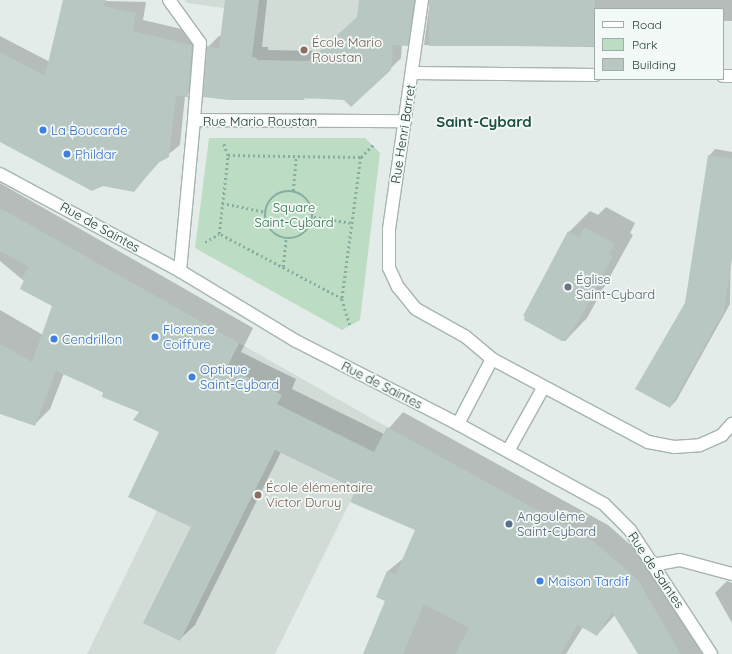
<!DOCTYPE html>
<meta charset="utf-8">
<style>
body{margin:0}
#map{position:relative;width:732px;height:654px;overflow:hidden;background:#e3ece8;font-family:Quicksand,sans-serif}
div>[style]{position:absolute}
[style*='--x']{left:calc(var(--x)*1px);top:calc(var(--y)*1px);width:calc(var(--w)*1px);rotate:calc(var(--a)*1deg)}
.built>*{inset:0;background:#d1dcd7}
.green>*{inset:0;background:#bddcc4}
.shadow>*{inset:0;background:#0003}
.building>*{inset:0;background:#b8c7c1;transform-origin:0 0}
.path>*{height:2.5px;margin-top:-1.25px;transform-origin:0;background:repeating-linear-gradient(90deg,#85aea0 0 2px,transparent 0 5px)}
.path>.ring{margin:-1.25px;padding:0;box-sizing:content-box;background:none;border:2.5px solid #85aea0;border-radius:50%}
.roads{filter:drop-shadow(1px 0 #a6b4af) drop-shadow(-1px 0 #a6b4af) drop-shadow(0 1px #a6b4af) drop-shadow(0 -1px #a6b4af)}
.minor>*{height:12px;margin:-6px;padding:0 6px;transform-origin:6px;border-radius:6px;background:#fff}
.secondary>*{height:12px;margin:-6px;padding:0 6px;transform-origin:6px;border-radius:6px;background:#fff}
.dots>*{width:11px;height:11px;translate:-50% -50%;box-sizing:border-box;border:2px solid #f3f9f6;border-radius:50%}
span{translate:-50% -50%;white-space:nowrap;text-align:center;line-height:1.15;-webkit-text-stroke:3.5px #f3f9f6;paint-order:stroke}
.education-label{font-size:13px;color:#785e54}
.left{translate:0 -50%;text-align:left}
.street-label{font-size:13px;color:#233d35}
.shop-label{font-size:13px;color:#366cbe}
.park-label{font-size:13px;color:#2f7247}
.worship-label{font-size:13px;color:#5b616d}
.service-label{font-size:13px;color:#4e5e75}
.quarter-label{font-size:15px;color:#204e42;font-weight:700}
.legend{position:absolute;left:594px;top:8px;width:130px;height:72px;box-sizing:border-box;background:#f3f9f6;border:1px solid #a0aea9;margin:0;padding:5px 7px;list-style:none;font-size:12px;color:#233d35}
.legend li{display:flex;align-items:center;gap:8px;height:20px}
.legend b{width:20px;border:1px solid #a0aea9}
</style>
<div id="map">
<div class="built">
<i style="clip-path:polygon(185px 0,399px 0,340px 95px,304px 100px,229px 100px,224px 8px,187px 3px)"></i>
<i style="clip-path:polygon(239px 343px,387px 427px,275px 654px,87px 654px)"></i>
</div>
<div class="green">
<i style="clip-path:polygon(209px 138px,365px 138px,380px 153px,360px 320px,342px 330px,195px 248px)"></i>
</div>
<div class="shadow">
<i style="clip-path:polygon(65px 0,146px 2px,143px 20px,203px 34px,199px 85px,185px 96px,180px 145px,160px 161px,134px 191px,103px 185px,0 140px,0 36px,50px 62px)"></i>
<i style="clip-path:polygon(226px 0,267px 0,262px 47px,268px 47px,268px 50px,320px 51px,358px 17px,360px 0,423px 0,418px 34px,407px 44px,402px 44px,401px 58px,390px 69px,345px 99px,208px 47px,219px 36px,222px 36px)"></i>
<i style="clip-path:polygon(430px 0,732px 0,732px 21px,723px 21px,723px 9px,595px 9px,595px 47px,424px 45px)"></i>
<i style="clip-path:polygon(715px 149px,732px 152px,730px 304px,676px 401px,670px 407px,709px 156px)"></i>
<i style="clip-path:polygon(0 183px,253px 328px,241px 352px,296px 379px,292px 389px,384px 434px,403px 412px,608px 525px,651px 563px,706px 654px,639px 654px,615px 615px,597px 635px,583px 627px,566px 654px,364px 654px,387px 601px,388px 571px,405px 557px,416px 530px,358px 489px,281px 452px,195px 625px,179px 640px,192px 527px,160px 432px,140px 411px,64px 373px,50px 409px,35px 424px,0 413px,0 310px,43px 335px,53px 305px,0 261px)"></i>
<i style="clip-path:polygon(606px 207px,635px 223px,630px 233px,633px 235px,587px 318px,566px 340px,569px 232px,590px 211px,598px 215px)"></i>
<i style="clip-path:polygon(727px 581px,732px 583px,732px 623px,715px 593px)"></i>
</div>
<div class="building">
<i style="clip-path:polygon(63px 0,106px 0,104px 6px,136px 13px,133px 31px,192px 45px,188px 97px,176px 96px,169px 157px,156px 164px,134px 192px,103px 186px,92px 191px,0 142px,0 52px,45px 76px)"></i>
<i style="clip-path:polygon(225px 0,259px 0,252px 57px,257px 58px,257px 60px,309px 61px,357px 17px,359px 0,414px 0,408px 46px,393px 45px,391px 70px,351px 107px,344px 100px,304px 98px,304px 100px,229px 100px,203px 97px,207px 46px,219px 48px)"></i>
<i style="left:429px;top:0;width:166px;height:46px"></i>
<i style="clip-path:polygon(708px 155px,732px 159px,732px 259px,724px 311px,670px 408px,635px 389px,685px 303px)"></i>
<i style="clip-path:polygon(0 208px,239px 343px,227px 367px,282px 395px,277px 404px,374px 452px,387px 427px,593px 541px,638px 580px,681px 654px,638px 654px,612px 612px,597px 636px,578px 625px,561px 654px,455px 654px,469px 628px,424px 604px,403px 654px,363px 654px,385px 601px,376px 597px,387px 571px,396px 574px,415px 530px,350px 502px,356px 489px,275px 450px,180px 641px,143px 623px,191px 527px,128px 497px,159px 432px,133px 420px,139px 412px,102px 397px,103px 392px,56px 371px,35px 426px,0 414px,0 344px,32px 362px,52px 306px,20px 289px,24px 280px,22px 278px,29px 267px,0 251px)"></i>
<i style="clip-path:polygon(584px 227px,615px 244px,609px 254px,613px 256px,583px 313px,566px 341px,562px 341px,524px 320px,525px 317px,523px 316px,568px 231px,579px 237px)"></i>
</div>
<div class="path">
<i style="--x:224;--y:144;--w:12;--a:70"></i>
<i style="--x:228;--y:155;--w:133;--a:0.9"></i>
<i style="--x:361;--y:157;--w:143;--a:97.6"></i>
<i style="--x:342;--y:299;--w:139;--a:-152.1"></i>
<i style="--x:219;--y:234;--w:80;--a:-83.5"></i>
<i style="--x:361;--y:157;--w:17;--a:-45"></i>
<i style="--x:293;--y:191;--w:35;--a:-85"></i>
<i class="ring" style="left:265px;top:191px;width:45.5px;height:45.5px"></i>
<i style="--x:222;--y:203;--w:45;--a:11.6"></i>
<i style="--x:314;--y:217;--w:39;--a:9"></i>
<i style="--x:205;--y:242;--w:16;--a:-30"></i>
<i style="--x:283;--y:267;--w:28;--a:-84"></i>
<i style="--x:342;--y:299;--w:27;--a:73"></i>
</div>
<div class="roads">
<div class="minor">
<i style="--x:169;--y:0;--w:53;--a:54.2"></i>
<i style="--x:200;--y:43;--w:77;--a:94.5"></i>
<i style="--x:422;--y:0;--w:232;--a:98.2"></i>
<i style="--x:389;--y:230;--w:38;--a:90"></i>
<i style="--x:389;--y:268;--w:21;--a:65"></i>
<i style="--x:398;--y:287;--w:28;--a:51"></i>
<i style="--x:416;--y:309;--w:57;--a:29.2"></i>
<i style="--x:466;--y:337;--w:34;--a:40"></i>
<i style="--x:492;--y:359;--w:177;--a:28"></i>
<i style="--x:648;--y:442;--w:26;--a:11"></i>
<i style="--x:674;--y:447;--w:26;--a:-4"></i>
<i style="--x:700;--y:445;--w:24;--a:-24"></i>
<i style="--x:722;--y:435;--w:15;--a:-48"></i>
<i style="--x:413;--y:73;--w:182;--a:0.6"></i>
<i style="--x:723;--y:76;--w:9;--a:0"></i>
<i style="--x:180;--y:271;--w:152;--a:-84.7"></i>
<i style="--x:194;--y:120;--w:211;--a:0.3"></i>
<i style="--x:458;--y:424;--w:73;--a:-62.4"></i>
<i style="--x:508;--y:451;--w:72;--a:-60.9"></i>
<i style="--x:652;--y:565;--w:28;--a:-10"></i>
<i style="--x:680;--y:560;--w:54;--a:15.1"></i>
</div>
<div class="secondary">
<i style="--x:0;--y:174;--w:204;--a:28.3"></i>
<i style="--x:180;--y:271;--w:135;--a:31.1"></i>
<i style="--x:296;--y:341;--w:182;--a:27.1"></i>
<i style="--x:458;--y:424;--w:166;--a:28.7"></i>
<i style="--x:604;--y:504;--w:37;--a:45"></i>
<i style="--x:630;--y:530;--w:148;--a:56.8"></i>
</div>
</div>
<div class="dots">
<i style="left:304px;top:50px;background:#8d6e63"></i>
<i style="left:43px;top:130px;background:#3f7fe0"></i>
<i style="left:67px;top:154px;background:#3f7fe0"></i>
<i style="left:568px;top:287px;background:#6b7280"></i>
<i style="left:155px;top:337px;background:#3f7fe0"></i>
<i style="left:54px;top:339px;background:#3f7fe0"></i>
<i style="left:192px;top:377px;background:#3f7fe0"></i>
<i style="left:258px;top:495px;background:#8d6e63"></i>
<i style="left:509px;top:524px;background:#5c6f8a"></i>
<i style="left:540px;top:581px;background:#3f7fe0"></i>
</div>
<div class="education-label">
<span class="left" style="left:312px;top:50px">École Mario<br>Roustan</span>
<span class="left" style="left:266px;top:495px">École élémentaire<br>Victor Duruy</span>
</div>
<div class="street-label">
<span style="left:260px;top:121px">Rue Mario Roustan</span>
<span style="left:403px;top:134px;rotate:-81deg">Rue Henri Barret</span>
<span style="left:100px;top:227px;rotate:29deg">Rue de Saintes</span>
<span style="left:382px;top:385px;rotate:27deg">Rue de Saintes</span>
<span style="left:656px;top:570px;rotate:56deg">Rue de Saintes</span>
</div>
<div class="shop-label">
<span class="left" style="left:51px;top:130px">La Boucarde</span>
<span class="left" style="left:75px;top:154px">Phildar</span>
<span class="left" style="left:163px;top:337px">Florence<br>Coiffure</span>
<span class="left" style="left:62px;top:339px">Cendrillon</span>
<span class="left" style="left:200px;top:377px">Optique<br>Saint-Cybard</span>
<span class="left" style="left:548px;top:581px">Maison Tardif</span>
</div>
<div class="park-label">
<span style="left:294px;top:215px">Square<br>Saint-Cybard</span>
</div>
<div class="worship-label">
<span class="left" style="left:576px;top:287px">Église<br>Saint-Cybard</span>
</div>
<div class="service-label">
<span class="left" style="left:517px;top:524px">Angoulême<br>Saint-Cybard</span>
</div>
<div class="quarter-label">
<span style="left:484px;top:122px">Saint-Cybard</span>
</div>
<ul class="legend">
<li><b style="height:5px;background:#fff"></b>Road</li>
<li><b style="height:11px;background:#bddcc4"></b>Park</li>
<li><b style="height:11px;background:#b8c7c1"></b>Building</li>
</ul>
</div>
